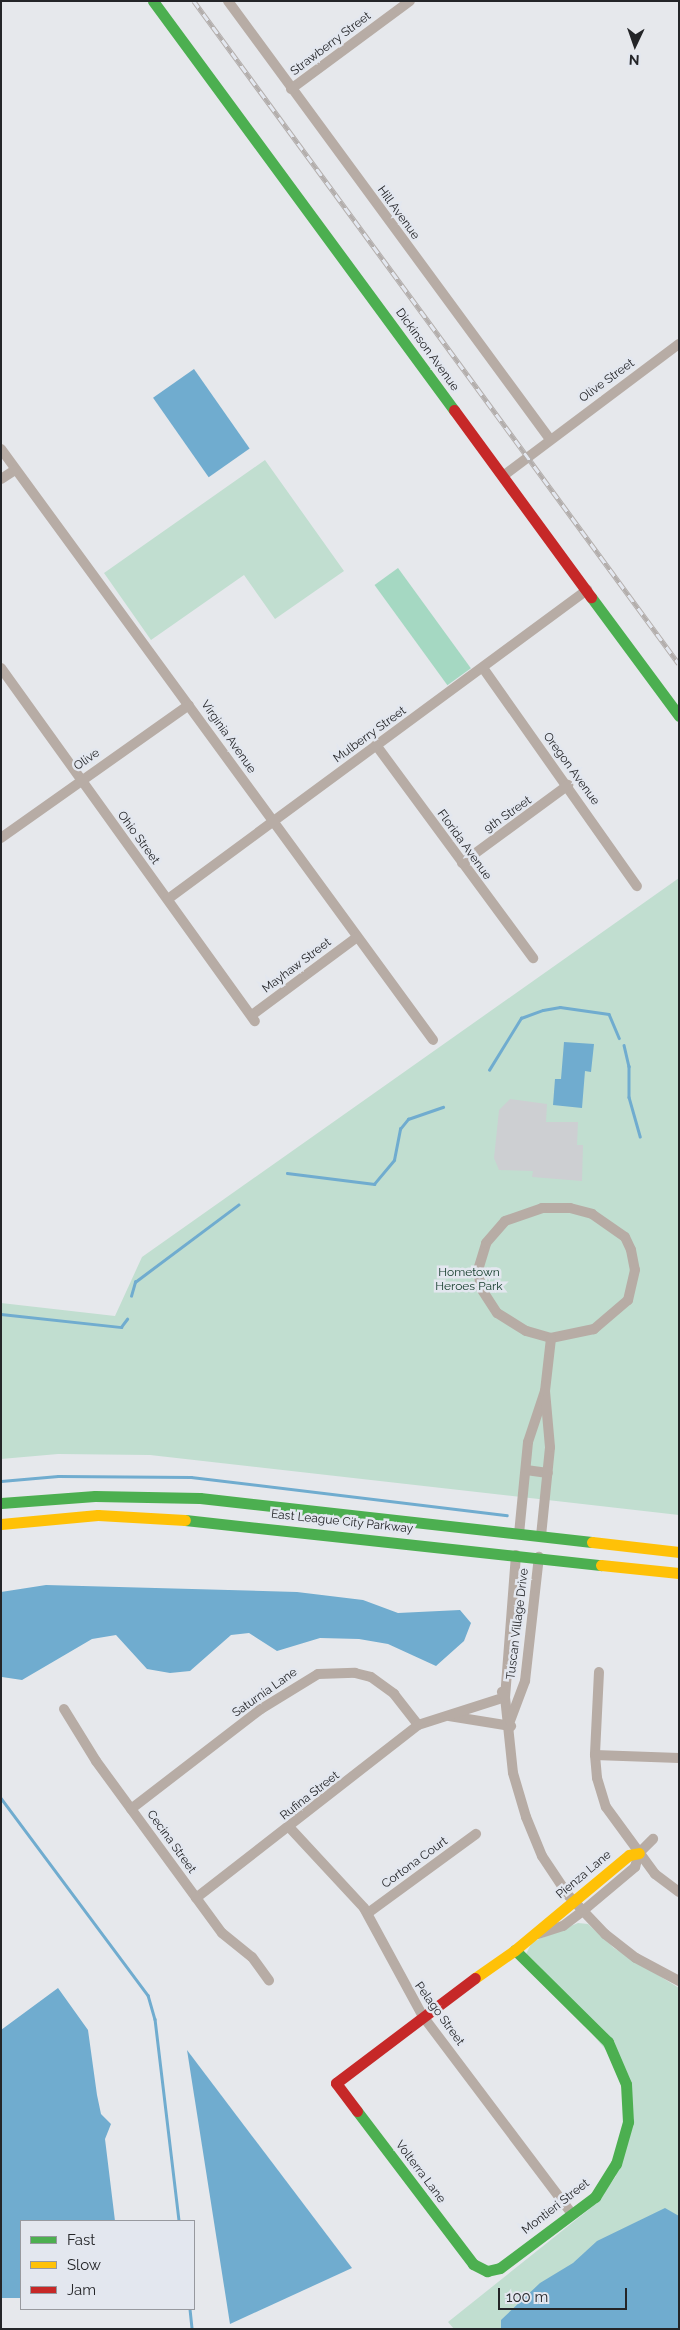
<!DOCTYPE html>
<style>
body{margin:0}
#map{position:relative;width:680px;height:2330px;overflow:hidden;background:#e6e8ec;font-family:Raleway,sans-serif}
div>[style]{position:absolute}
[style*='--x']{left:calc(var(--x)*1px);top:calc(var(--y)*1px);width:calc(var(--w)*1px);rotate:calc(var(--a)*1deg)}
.green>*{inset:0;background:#c1ded0}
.forest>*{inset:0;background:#a5d8c2;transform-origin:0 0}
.water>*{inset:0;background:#70accf;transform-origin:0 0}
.stream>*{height:2.5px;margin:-1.25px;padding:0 1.25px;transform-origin:1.25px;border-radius:1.25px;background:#70accf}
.building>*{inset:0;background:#cdcfd2}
.street>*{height:10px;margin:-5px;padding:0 5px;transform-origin:5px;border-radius:5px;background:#b7aca5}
.fast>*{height:11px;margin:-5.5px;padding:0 5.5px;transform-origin:5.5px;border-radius:5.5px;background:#4caf50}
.slow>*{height:11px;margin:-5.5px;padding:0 5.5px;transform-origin:5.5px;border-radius:5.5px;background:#ffc107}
.jam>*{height:11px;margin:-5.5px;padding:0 5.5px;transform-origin:5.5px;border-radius:5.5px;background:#c62828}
.rail>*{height:4.5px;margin-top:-2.25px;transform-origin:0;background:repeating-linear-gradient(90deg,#e3e7ef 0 8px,#b3aeac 0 16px);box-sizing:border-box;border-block:1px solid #b3aeac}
span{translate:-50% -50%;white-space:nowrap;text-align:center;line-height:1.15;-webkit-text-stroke:5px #e3e7ef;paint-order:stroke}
.street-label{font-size:12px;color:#242528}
.park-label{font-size:12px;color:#103827}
.frame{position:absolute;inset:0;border:2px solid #242528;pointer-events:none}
.legend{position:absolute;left:20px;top:2220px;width:175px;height:90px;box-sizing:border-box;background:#e3e7ef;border:1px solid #97999f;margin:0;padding:6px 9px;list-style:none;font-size:15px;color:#242528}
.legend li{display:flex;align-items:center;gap:10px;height:25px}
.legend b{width:25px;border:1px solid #97999f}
.north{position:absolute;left:610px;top:20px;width:50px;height:50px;-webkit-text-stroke:4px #e3e7ef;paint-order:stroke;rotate:183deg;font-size:14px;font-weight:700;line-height:20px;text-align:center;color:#242528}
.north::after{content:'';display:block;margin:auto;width:18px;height:22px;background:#242528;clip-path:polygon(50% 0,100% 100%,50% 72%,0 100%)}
.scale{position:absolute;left:498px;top:2288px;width:129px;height:22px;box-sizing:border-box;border:2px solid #242528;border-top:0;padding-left:6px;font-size:15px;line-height:18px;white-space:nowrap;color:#242528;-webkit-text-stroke:4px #e3e7ef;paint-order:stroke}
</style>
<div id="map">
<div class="green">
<i style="clip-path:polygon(265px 460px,344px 571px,275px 619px,244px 575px,151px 640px,104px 573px)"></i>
<i style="clip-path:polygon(679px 878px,679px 1515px,150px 1455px,58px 1454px,1px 1459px,1px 1303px,115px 1316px,142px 1257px)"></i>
<i style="clip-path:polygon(578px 1923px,588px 1924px,614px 1948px,679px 1988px,679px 2329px,454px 2329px,448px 2322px,597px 2203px,616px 2176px,629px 2078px,526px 1954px,532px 1942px)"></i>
</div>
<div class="forest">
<i style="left:398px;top:568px;width:124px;height:29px;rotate:54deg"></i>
</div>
<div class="water">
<i style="left:194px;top:369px;width:97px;height:50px;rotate:55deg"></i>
<i style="clip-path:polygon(564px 1042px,594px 1044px,591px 1072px,585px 1071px,582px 1108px,553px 1105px,555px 1079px,561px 1079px)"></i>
<i style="clip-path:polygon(46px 1585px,297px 1592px,363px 1600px,398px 1613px,460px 1610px,471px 1623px,464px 1641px,436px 1666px,388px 1644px,359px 1639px,320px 1638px,277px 1651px,249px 1633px,231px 1635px,190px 1671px,170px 1673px,147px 1669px,116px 1635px,92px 1639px,22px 1680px,2px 1677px,1px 1592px)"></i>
<i style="clip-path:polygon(58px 1988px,88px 2030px,97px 2095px,101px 2114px,111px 2124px,105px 2139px,115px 2221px,21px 2221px,21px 2298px,1px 2298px,1px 2030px)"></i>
<i style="clip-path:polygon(187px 2050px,352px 2268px,230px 2324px)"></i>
<i style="clip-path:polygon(665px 2208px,679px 2216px,679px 2329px,501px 2329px,501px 2320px,540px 2283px,573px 2263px,597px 2241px)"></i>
</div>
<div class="stream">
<i style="--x:624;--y:1045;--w:22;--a:77"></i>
<i style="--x:629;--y:1066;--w:31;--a:90"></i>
<i style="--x:629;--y:1097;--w:41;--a:74.2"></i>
<i style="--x:489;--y:1070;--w:61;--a:-58.4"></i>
<i style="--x:521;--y:1018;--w:23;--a:-20"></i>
<i style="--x:543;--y:1010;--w:17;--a:-10"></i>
<i style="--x:560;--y:1007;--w:49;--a:8.1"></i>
<i style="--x:609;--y:1014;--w:26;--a:67"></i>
<i style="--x:287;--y:1173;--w:88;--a:7.2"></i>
<i style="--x:374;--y:1184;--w:31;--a:-50"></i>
<i style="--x:394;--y:1160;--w:32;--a:-79"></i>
<i style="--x:400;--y:1129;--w:13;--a:-51"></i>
<i style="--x:408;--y:1119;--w:37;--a:-19"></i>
<i style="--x:131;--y:1296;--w:15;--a:-74"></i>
<i style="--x:135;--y:1282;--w:129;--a:-36.8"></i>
<i style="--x:1;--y:1314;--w:121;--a:6.2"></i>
<i style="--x:121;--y:1327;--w:10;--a:-53"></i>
<i style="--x:1;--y:1481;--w:57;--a:-5"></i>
<i style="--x:58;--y:1476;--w:133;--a:0.4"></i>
<i style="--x:191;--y:1477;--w:318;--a:6.9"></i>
<i style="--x:1;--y:1798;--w:246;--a:53.3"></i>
<i style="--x:148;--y:1995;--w:25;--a:74"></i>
<i style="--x:155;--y:2019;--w:203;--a:83.2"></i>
<i style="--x:190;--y:2309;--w:20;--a:84"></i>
</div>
<div class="building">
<i style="clip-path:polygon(510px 1099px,547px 1104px,546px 1122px,578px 1122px,577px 1145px,583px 1145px,582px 1181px,532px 1177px,533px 1171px,499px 1170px,494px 1158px,499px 1110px)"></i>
</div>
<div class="street">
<i style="--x:228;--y:1;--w:542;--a:53.7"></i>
<i style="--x:291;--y:89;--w:148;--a:-36.5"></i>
<i style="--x:1;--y:449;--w:732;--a:53.83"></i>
<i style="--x:503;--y:476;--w:220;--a:-36.9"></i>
<i style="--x:1;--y:479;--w:17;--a:-33"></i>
<i style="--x:1;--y:668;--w:435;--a:54.3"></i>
<i style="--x:483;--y:668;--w:267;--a:54.8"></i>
<i style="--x:376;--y:745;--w:265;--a:53.6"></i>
<i style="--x:1;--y:838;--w:230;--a:-35.3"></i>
<i style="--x:462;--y:863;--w:132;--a:-36.3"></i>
<i style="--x:168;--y:899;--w:521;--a:-36.41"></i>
<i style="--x:252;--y:1015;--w:131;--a:-36.6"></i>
<i style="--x:542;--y:1208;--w:28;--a:0"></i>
<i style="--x:570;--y:1208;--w:23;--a:15"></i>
<i style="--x:592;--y:1214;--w:40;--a:34.9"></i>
<i style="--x:625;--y:1237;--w:14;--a:65"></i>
<i style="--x:631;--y:1250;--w:20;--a:79"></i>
<i style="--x:635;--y:1270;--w:31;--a:103"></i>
<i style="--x:628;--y:1300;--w:45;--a:139.5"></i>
<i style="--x:594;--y:1329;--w:44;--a:168.2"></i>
<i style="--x:551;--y:1338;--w:26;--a:-164"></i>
<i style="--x:526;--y:1331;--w:34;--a:-148"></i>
<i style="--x:497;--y:1313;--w:30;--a:-123"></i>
<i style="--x:481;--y:1288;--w:18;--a:-99"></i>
<i style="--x:478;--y:1270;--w:28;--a:-73"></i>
<i style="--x:486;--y:1243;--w:29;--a:-49"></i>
<i style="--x:505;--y:1221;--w:39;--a:-19"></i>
<i style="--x:526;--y:1470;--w:22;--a:8"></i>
<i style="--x:519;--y:1534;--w:92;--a:-84.4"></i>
<i style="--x:528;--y:1442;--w:54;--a:-71.6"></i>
<i style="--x:541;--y:1536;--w:89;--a:-84.2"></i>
<i style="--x:550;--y:1447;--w:56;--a:-95.1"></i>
<i style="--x:545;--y:1391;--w:53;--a:-83.5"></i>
<i style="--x:516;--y:1555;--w:142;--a:94.4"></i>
<i style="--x:505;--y:1697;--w:76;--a:84"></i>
<i style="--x:513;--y:1773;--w:46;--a:73.5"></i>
<i style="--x:526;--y:1817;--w:42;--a:67.7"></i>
<i style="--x:542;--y:1856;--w:47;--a:56.3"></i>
<i style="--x:568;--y:1895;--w:54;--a:46.5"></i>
<i style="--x:605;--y:1934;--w:39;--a:38"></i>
<i style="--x:636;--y:1958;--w:49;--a:28.1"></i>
<i style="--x:599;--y:1672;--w:83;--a:92.8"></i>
<i style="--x:595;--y:1755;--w:23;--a:85"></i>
<i style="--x:597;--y:1778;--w:30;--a:73"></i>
<i style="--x:606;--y:1807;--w:83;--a:53.8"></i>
<i style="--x:655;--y:1874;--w:30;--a:37"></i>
<i style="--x:64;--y:1709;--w:61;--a:58.4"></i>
<i style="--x:96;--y:1761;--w:213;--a:53.8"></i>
<i style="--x:222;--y:1933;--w:38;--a:39"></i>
<i style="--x:252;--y:1957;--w:29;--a:54"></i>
<i style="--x:449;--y:1716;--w:63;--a:9.2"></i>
<i style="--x:510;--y:1721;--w:43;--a:-69.4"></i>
<i style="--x:525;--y:1681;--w:125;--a:-83.6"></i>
<i style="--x:595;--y:1755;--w:84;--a:2"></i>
<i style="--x:131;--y:1809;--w:164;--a:-37.6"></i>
<i style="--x:261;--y:1709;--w:67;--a:-31.6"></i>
<i style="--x:318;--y:1674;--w:37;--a:-2"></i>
<i style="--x:355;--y:1673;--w:16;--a:14"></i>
<i style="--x:371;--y:1677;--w:29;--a:36"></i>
<i style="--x:394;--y:1694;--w:39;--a:52"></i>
<i style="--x:290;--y:1828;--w:109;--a:47.2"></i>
<i style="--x:364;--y:1908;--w:122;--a:61.5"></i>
<i style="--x:422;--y:2015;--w:249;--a:53"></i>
<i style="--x:196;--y:1898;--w:281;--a:-37.9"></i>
<i style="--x:418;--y:1725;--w:91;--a:-17.8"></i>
<i style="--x:505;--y:1697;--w:6;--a:-121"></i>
<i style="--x:368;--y:1913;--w:134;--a:-36.2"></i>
<i style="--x:538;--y:1934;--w:26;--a:-18"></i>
<i style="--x:563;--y:1926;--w:26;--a:-37"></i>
<i style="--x:584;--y:1910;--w:67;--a:-40.1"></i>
<i style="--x:635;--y:1867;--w:15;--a:-74"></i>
<i style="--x:639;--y:1853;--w:20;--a:-45"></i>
</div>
<div class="fast">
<i style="--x:153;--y:1;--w:508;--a:53.65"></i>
<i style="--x:591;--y:597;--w:148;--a:53.5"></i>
<i style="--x:1;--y:1503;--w:94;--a:-4.3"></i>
<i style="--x:95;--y:1496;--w:105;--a:1.1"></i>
<i style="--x:200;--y:1498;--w:394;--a:6.4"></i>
<i style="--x:185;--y:1520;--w:418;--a:6.2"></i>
<i style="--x:357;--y:2111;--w:192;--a:52.8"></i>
<i style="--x:473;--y:2264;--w:16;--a:27"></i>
<i style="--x:487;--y:2271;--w:13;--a:-13"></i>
<i style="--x:500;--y:2268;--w:119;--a:-36.8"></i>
<i style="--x:595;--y:2197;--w:39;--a:-58"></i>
<i style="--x:616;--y:2164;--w:44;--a:-74.1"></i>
<i style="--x:628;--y:2122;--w:38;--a:-93"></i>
<i style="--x:626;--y:2084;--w:46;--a:-113.2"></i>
<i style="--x:608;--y:2042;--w:131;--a:-135.3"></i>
</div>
<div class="slow">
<i style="--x:1;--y:1524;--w:97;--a:-5.3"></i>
<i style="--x:98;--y:1515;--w:87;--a:3.3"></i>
<i style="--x:592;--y:1542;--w:88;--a:6.6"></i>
<i style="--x:601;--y:1565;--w:78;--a:5.9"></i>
<i style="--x:475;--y:1978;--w:49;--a:-35"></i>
<i style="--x:515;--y:1950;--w:148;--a:-39.8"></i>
<i style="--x:629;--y:1855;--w:10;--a:-11"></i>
</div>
<div class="jam">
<i style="--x:454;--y:410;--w:232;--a:53.8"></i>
<i style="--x:357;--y:2111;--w:35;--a:-127"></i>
<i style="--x:336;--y:2083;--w:174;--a:-37.1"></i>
</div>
<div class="rail">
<i style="--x:194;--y:1;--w:821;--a:53.81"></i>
</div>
<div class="street-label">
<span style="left:331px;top:44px;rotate:-37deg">Strawberry Street</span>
<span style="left:398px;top:213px;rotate:54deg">Hill Avenue</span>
<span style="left:427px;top:350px;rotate:54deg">Dickinson Avenue</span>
<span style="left:607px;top:381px;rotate:-36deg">Olive Street</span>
<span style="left:370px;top:735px;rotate:-36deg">Mulberry Street</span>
<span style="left:228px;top:737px;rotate:55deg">Virginia Avenue</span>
<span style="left:87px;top:760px;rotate:-35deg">Olive</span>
<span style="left:571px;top:769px;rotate:54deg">Oregon Avenue</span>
<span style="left:508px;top:815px;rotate:-35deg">9th Street</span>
<span style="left:138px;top:838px;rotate:54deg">Ohio Street</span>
<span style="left:464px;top:845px;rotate:54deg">Florida Avenue</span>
<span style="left:297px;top:966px;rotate:-37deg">Mayhaw Street</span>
<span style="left:342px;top:1522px;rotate:6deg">East League City Parkway</span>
<span style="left:518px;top:1624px;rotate:-83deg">Tuscan Village Drive</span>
<span style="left:265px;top:1693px;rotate:-35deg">Saturnia Lane</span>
<span style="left:310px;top:1796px;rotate:-38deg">Rufina Street</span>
<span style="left:171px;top:1842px;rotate:54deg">Cecina Street</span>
<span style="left:415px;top:1863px;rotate:-36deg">Cortona Court</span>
<span style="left:584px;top:1875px;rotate:-40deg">Pienza Lane</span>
<span style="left:439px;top:2014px;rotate:54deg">Pelago Street</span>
<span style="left:420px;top:2172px;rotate:53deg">Volterra Lane</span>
<span style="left:556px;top:2207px;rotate:-38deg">Montieri Street</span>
</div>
<div class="park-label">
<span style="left:469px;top:1280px">Hometown<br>Heroes Park</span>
</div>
<div class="frame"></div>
<ul class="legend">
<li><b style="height:6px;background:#4caf50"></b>Fast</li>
<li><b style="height:6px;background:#ffc107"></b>Slow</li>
<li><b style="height:6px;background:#c62828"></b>Jam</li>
</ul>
<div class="north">N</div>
<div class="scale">100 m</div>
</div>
